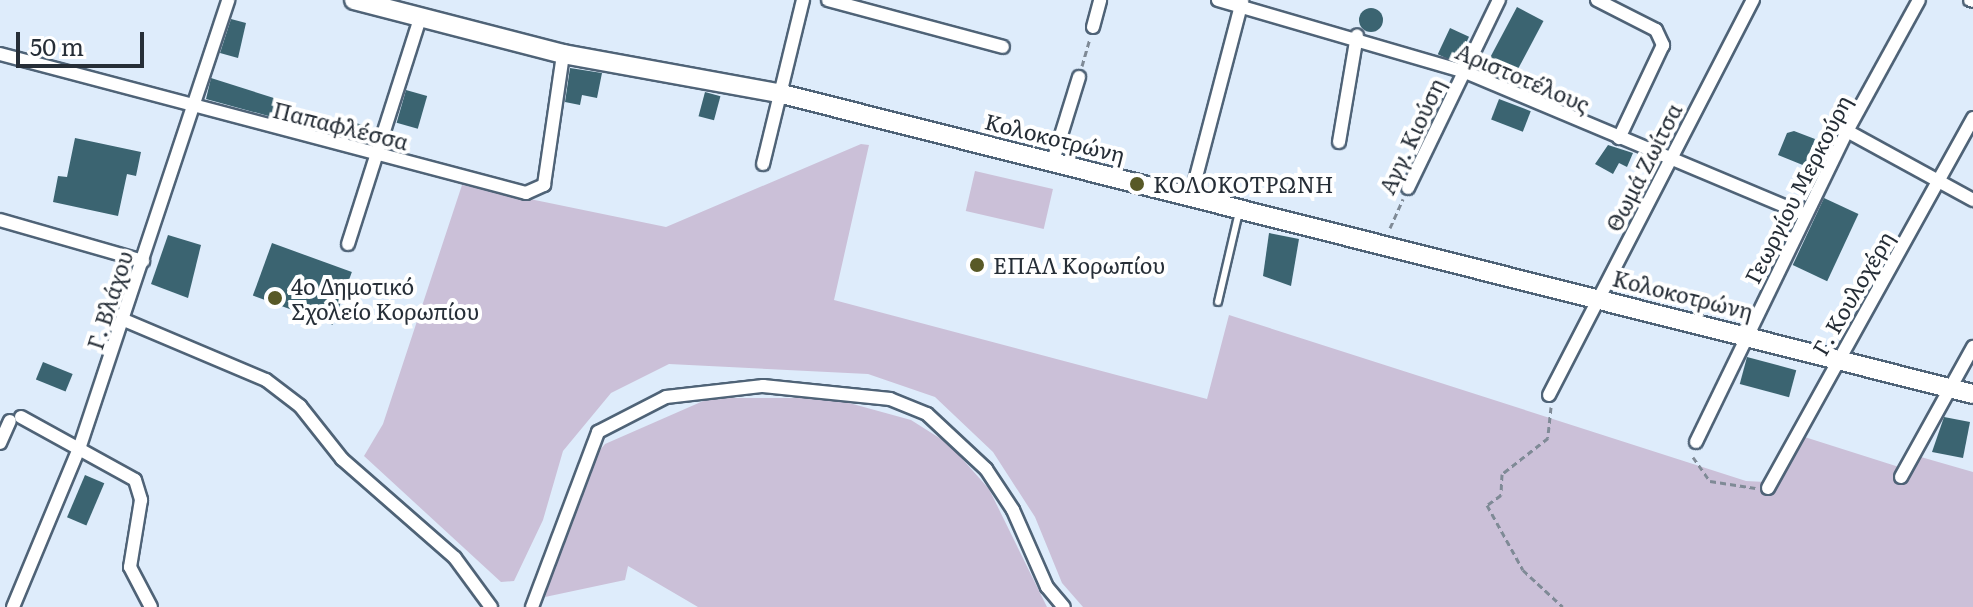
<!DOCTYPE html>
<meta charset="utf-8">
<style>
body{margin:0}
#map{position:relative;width:1973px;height:607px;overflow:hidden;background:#deecfb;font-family:Literata,serif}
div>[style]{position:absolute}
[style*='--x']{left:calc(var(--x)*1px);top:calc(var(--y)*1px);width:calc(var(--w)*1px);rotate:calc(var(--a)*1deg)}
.green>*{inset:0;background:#cbc0d8;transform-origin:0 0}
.building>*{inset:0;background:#3b6471;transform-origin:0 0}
.round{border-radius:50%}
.path>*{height:3px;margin-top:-1.5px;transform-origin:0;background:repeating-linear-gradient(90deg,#7f8a96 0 6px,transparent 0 10px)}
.roads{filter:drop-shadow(2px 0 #4f6377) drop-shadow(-2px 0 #4f6377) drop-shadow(0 2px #4f6377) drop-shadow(0 -2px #4f6377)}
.lane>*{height:6px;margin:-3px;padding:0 3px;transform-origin:3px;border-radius:3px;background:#fff}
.street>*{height:12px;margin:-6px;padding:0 6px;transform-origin:6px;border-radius:6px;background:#fff}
.secondary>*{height:18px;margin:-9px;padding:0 9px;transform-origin:9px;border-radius:9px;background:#fff}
.dots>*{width:22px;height:22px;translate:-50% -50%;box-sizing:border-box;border:4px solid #fff;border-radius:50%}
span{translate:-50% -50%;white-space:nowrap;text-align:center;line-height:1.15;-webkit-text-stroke:8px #fff;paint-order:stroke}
.street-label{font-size:22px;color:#262e37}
.poi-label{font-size:22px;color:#262e37}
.left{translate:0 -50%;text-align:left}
.scale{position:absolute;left:16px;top:32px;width:128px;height:36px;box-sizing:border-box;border:4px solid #262e37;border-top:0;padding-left:10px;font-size:24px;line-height:28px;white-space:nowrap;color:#262e37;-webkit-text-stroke:6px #fff;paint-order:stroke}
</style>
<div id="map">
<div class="green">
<i style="clip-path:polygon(861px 144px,869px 145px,834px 300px,1207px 399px,1229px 315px,1746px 481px,1765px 482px,1792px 433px,1899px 467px,1907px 453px,1973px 472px,1973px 607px,1083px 607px,1062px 583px,1035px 517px,993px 452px,935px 397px,868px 374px,669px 364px,611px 393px,563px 451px,543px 520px,514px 581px,501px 582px,364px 456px,383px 424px,462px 185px,666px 227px)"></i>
<i style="left:975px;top:171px;width:80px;height:41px;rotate:13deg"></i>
<i style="clip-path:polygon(710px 398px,831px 398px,911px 420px,949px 444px,989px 489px,1047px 607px,698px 607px,628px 566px,625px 580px,545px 597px,591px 461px,605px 444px)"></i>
</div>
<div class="building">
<i style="left:1517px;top:7px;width:30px;height:68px;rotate:28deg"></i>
<i class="round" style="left:1359px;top:8px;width:24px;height:24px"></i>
<i style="clip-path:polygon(231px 19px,246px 23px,238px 58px,220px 53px)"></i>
<i style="left:1450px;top:28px;width:21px;height:29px;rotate:25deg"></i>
<i style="clip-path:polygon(570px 68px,602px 73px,597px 98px,582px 95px,580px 105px,565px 102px)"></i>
<i style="clip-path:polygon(211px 78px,277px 99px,272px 117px,206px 99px)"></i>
<i style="left:406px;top:90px;width:22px;height:34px;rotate:16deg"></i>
<i style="left:705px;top:92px;width:16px;height:25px;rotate:15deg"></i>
<i style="left:1499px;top:99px;width:34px;height:22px;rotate:21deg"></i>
<i style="left:337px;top:118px;width:30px;height:16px;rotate:15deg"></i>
<i style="clip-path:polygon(1794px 131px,1815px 139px,1811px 149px,1822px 154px,1815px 170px,1778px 155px,1787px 133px)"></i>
<i style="clip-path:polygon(75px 138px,141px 152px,136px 176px,127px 174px,118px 216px,53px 202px,58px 176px,67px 177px)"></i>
<i style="clip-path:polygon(1608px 145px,1633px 153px,1627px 167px,1619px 163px,1613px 174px,1595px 164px)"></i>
<i style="left:1824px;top:198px;width:38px;height:74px;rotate:25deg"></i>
<i style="clip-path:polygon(1269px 233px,1299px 239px,1291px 286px,1263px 276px)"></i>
<i style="clip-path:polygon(168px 235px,201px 245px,188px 298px,151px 284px)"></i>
<i style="left:272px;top:243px;width:85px;height:56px;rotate:20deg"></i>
<i style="left:1747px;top:357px;width:51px;height:28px;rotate:15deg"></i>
<i style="left:43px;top:362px;width:32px;height:19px;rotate:22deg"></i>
<i style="clip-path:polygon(1944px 417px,1970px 422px,1963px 458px,1932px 452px)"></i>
<i style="left:85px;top:475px;width:21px;height:46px;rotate:23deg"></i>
</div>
<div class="path">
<i style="--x:1082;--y:66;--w:29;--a:-74"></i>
<i style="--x:1390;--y:228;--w:32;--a:-66"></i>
<i style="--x:1551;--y:407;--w:31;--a:96"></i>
<i style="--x:1548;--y:438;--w:58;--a:142"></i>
<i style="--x:1502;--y:474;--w:21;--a:93"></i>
<i style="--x:1501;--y:495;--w:17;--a:144"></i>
<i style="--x:1487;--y:505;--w:74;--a:61"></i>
<i style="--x:1523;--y:570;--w:54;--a:42.8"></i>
<i style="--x:1693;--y:457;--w:29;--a:55"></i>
<i style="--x:1710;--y:481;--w:46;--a:8.8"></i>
</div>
<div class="roads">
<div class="lane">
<i style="--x:1218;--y:302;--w:92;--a:-76.9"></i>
</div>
<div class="street">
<i style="--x:828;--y:0;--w:181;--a:15"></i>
<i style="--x:1218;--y:0;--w:255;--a:16.2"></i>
<i style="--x:1463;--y:71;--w:371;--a:22.8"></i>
<i style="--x:1597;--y:0;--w:66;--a:27"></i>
<i style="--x:1656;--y:30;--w:17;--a:65"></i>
<i style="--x:1663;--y:45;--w:103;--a:115.3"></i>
<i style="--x:1970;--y:0;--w:3;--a:18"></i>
<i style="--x:1093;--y:27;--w:28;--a:-75"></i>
<i style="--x:0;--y:54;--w:544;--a:14.8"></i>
<i style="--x:526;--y:193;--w:20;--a:-24"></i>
<i style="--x:544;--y:185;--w:132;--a:-81.7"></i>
<i style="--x:1847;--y:131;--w:144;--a:28.7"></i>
<i style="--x:1339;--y:142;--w:108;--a:-80.4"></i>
<i style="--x:1053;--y:161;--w:88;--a:-72.8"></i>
<i style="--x:763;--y:164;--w:169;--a:-76.3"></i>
<i style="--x:1408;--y:188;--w:209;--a:-64.2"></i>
<i style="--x:1191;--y:196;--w:202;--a:-75.3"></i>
<i style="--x:0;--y:220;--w:149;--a:16"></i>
<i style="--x:348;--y:244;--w:237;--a:-72.3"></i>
<i style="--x:124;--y:320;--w:154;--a:22.9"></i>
<i style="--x:266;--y:380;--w:43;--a:37.4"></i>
<i style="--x:300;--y:406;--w:68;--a:51.6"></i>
<i style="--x:342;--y:459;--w:150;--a:41.2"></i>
<i style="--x:455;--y:558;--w:61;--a:53.7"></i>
<i style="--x:1549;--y:395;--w:445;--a:-62.7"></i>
<i style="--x:21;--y:417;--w:130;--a:28.9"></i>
<i style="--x:135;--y:480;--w:21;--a:73"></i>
<i style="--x:141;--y:500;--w:68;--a:99.3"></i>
<i style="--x:130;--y:567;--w:45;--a:62.3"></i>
<i style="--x:1696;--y:442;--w:346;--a:-64.1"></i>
<i style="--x:1847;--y:131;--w:149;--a:-61.2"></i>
<i style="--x:0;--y:443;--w:24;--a:-66"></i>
<i style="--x:1901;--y:477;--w:149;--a:-61"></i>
<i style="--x:1768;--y:488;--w:423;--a:-61"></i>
<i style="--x:13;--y:607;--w:174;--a:-67.4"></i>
<i style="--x:80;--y:446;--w:470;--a:-71.6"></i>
<i style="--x:532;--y:607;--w:187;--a:-69.3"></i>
<i style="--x:598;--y:432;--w:76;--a:-27.2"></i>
<i style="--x:666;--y:397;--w:98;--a:-6.5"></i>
<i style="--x:763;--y:386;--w:128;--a:5.8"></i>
<i style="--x:890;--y:399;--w:40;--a:22"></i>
<i style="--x:927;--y:414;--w:81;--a:43"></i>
<i style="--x:986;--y:469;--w:49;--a:56.6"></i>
<i style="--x:1013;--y:510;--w:84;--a:66.2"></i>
<i style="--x:1047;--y:587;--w:26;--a:50"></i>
</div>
<div class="secondary">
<i style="--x:354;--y:0;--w:216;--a:14.5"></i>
<i style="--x:563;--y:54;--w:219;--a:10.3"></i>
<i style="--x:778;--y:93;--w:1232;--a:14.14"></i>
</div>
</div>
<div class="dots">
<i style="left:1137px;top:184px;background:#585927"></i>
<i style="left:977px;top:265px;background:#585927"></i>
<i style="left:275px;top:298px;background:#585927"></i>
</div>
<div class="street-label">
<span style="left:1523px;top:77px;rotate:23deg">Αριστοτέλους</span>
<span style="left:341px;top:125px;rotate:14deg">Παπαφλέσσα</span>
<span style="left:1411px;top:136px;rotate:-65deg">Αγγ. Κιούση</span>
<span style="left:1055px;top:137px;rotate:14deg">Κολοκοτρώνη</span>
<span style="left:1643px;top:167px;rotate:-63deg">Θωμά Ζωίτσα</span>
<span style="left:1797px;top:189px;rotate:-63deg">Γεωργίου Μερκούρη</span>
<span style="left:1852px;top:293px;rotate:-60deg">Γ. Κουλοχέρη</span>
<span style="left:1683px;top:294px;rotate:14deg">Κολοκοτρώνη</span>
<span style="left:109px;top:300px;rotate:-72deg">Γ. Βλάχου</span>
</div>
<div class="poi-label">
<span class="left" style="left:1153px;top:184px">ΚΟΛΟΚΟΤΡΩΝΗ</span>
<span class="left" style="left:993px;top:265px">ΕΠΑΛ Κορωπίου</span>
<span class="left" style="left:291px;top:298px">4ο Δημοτικό<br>Σχολείο Κορωπίου</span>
</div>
<div class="scale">50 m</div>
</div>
